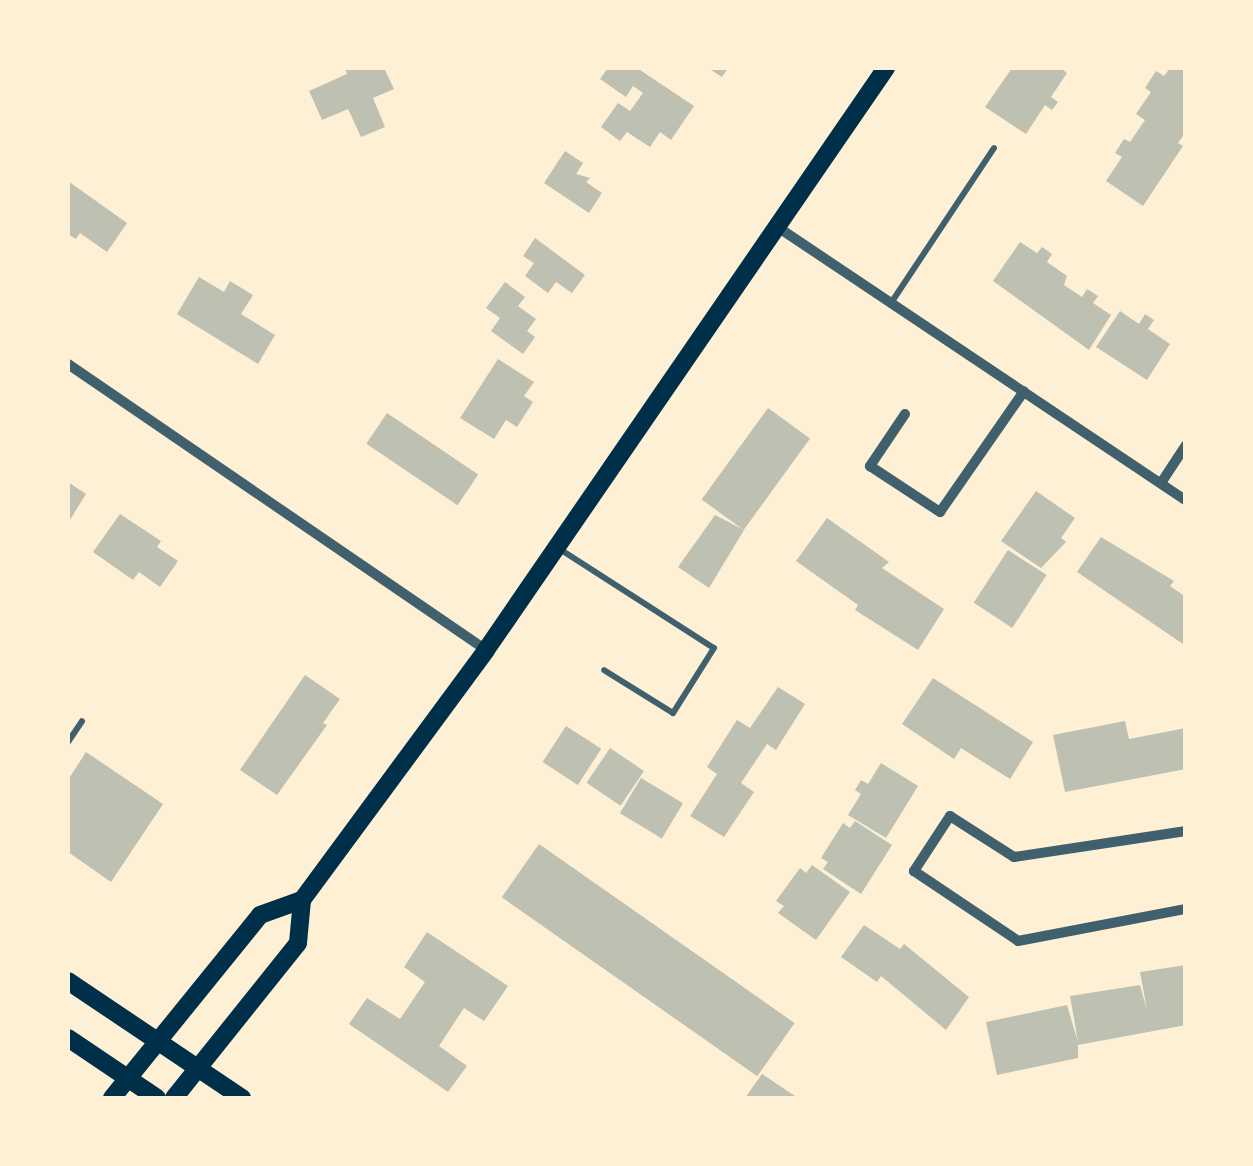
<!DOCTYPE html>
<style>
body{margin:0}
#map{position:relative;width:1253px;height:1166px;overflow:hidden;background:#fdf0d5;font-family:"Libre Baskerville",serif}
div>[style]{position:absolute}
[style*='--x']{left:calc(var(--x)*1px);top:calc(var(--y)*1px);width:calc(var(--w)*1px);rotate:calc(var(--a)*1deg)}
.building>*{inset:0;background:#bec0b2;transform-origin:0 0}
.service>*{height:6px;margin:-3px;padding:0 3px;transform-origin:3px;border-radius:3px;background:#3f606c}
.minor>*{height:10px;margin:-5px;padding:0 5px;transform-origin:5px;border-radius:5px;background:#3f606c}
.secondary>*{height:18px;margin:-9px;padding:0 9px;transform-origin:9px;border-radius:9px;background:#003049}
span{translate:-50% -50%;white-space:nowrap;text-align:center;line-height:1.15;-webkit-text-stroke:10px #fdf0d5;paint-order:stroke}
.frame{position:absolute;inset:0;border:70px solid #fdf0d5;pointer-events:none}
</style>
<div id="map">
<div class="building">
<i style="clip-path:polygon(345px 68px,384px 68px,394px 89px,373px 98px,385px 127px,361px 137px,348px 109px,322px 120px,309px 91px,347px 74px)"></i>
<i style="clip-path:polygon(608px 68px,637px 68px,694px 106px,671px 140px,660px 132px,650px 147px,627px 132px,620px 141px,601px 127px,618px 103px,630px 111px,643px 93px,633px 86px,626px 97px,600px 79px)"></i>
<i style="clip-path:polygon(708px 68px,728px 68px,722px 77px)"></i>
<i style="clip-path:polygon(1012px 68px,1060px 68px,1067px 73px,1051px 97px,1058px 102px,1052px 110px,1045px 105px,1026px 134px,985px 107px)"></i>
<i style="clip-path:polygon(1170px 68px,1186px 68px,1186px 132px,1178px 143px,1183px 146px,1143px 206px,1106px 181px,1122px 157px,1115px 153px,1124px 139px,1130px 142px,1145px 120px,1136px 114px,1151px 92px,1145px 88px,1156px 71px,1164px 76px)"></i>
<i style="clip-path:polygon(565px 151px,583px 163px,576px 174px,590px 178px,586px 182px,602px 193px,589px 213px,544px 183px)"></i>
<i style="clip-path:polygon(68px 181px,127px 223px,107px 252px,80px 233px,76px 239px,68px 234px)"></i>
<i style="clip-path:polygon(535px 238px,585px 275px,572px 293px,556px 282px,548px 293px,525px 276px,534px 263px,523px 256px)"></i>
<i style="clip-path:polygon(1020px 242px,1037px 253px,1042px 247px,1052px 254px,1047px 262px,1067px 276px,1064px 285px,1082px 297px,1087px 289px,1098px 296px,1093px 303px,1111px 315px,1089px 350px,993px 281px)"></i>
<i style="clip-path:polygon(199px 277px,224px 292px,230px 281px,253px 295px,241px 314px,275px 335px,258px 364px,177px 314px)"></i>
<i style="clip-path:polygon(505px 282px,525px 297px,518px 306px,536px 319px,527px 331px,535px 337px,523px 354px,491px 331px,500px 318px,486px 308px)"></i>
<i style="clip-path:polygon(1120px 311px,1139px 324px,1145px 314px,1154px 320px,1148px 329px,1170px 344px,1147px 380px,1096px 347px)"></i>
<i style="clip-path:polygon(498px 359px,534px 382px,524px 396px,533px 402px,517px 427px,506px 420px,494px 439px,460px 418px)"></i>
<i style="left:768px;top:408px;width:52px;height:113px;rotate:36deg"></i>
<i style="left:387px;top:413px;width:110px;height:37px;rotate:34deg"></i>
<i style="clip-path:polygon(68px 482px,86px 494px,68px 523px)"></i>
<i style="clip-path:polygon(1036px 491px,1075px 518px,1061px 538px,1066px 542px,1041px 568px,1001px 541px)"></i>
<i style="clip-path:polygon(120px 514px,161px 541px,157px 547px,178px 561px,160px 587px,139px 572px,133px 580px,93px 552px)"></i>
<i style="clip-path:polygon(715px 515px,744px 530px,709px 588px,678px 567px)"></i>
<i style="clip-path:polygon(827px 518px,889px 562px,882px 568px,944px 609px,918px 650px,855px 610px,858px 605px,796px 561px)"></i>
<i style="clip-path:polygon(1101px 537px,1174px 581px,1170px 586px,1186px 597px,1183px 644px,1077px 572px)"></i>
<i style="left:1008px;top:550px;width:46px;height:63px;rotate:33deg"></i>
<i style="clip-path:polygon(305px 675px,340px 699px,323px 723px,327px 725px,277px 795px,240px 770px)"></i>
<i style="clip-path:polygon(933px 678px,1033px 742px,1010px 779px,961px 748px,954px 759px,902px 724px)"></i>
<i style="clip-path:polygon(778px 687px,805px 704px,776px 750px,767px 744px,741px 783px,754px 792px,724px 837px,690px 816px,717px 774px,707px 767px,737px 720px,750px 728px)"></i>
<i style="clip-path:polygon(1125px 721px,1129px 739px,1186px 728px,1186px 769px,1065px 792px,1053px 735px)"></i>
<i style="left:566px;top:726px;width:42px;height:43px;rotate:33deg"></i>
<i style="left:610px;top:748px;width:41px;height:42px;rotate:34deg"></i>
<i style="clip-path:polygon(86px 752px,163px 804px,111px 882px,68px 852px,68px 780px)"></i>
<i style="clip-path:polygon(881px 763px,918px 786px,886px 838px,848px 815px,861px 794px,855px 790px,861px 780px,868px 784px)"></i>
<i style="left:641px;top:778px;width:49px;height:41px;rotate:31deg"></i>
<i style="clip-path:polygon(855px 821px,892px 845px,861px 894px,823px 869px,828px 862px,821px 858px,843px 823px,850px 828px)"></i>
<i style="left:539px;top:844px;width:312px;height:65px;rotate:35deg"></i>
<i style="clip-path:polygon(812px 865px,850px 892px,816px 940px,778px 913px,784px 906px,776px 901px,800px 868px,806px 873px)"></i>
<i style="clip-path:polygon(864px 925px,900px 949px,904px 944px,969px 997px,946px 1030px,881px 976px,877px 982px,841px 957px)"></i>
<i style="clip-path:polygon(427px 932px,508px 986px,484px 1021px,464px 1008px,439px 1046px,467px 1066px,448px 1092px,349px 1024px,367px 998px,400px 1019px,425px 982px,404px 967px)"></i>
<i style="clip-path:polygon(1186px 965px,1186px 1025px,1078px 1045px,1078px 1058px,997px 1075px,986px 1022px,1067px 1005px,1078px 1042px,1070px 996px,1140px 985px,1147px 1010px,1140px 972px)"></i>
<i style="clip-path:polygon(762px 1074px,798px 1098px,745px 1098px)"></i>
</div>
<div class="service">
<i style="--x:891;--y:303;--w:186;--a:-56.4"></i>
<i style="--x:558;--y:548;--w:185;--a:32.7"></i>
<i style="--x:714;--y:648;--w:77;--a:122.2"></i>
<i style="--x:673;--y:713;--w:81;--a:-148.1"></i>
<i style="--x:68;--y:742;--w:25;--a:-56"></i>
</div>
<div class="minor">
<i style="--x:779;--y:228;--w:490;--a:33.8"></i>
<i style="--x:68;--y:364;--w:506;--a:34.38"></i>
<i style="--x:905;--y:414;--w:63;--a:123.9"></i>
<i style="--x:870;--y:466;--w:84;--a:33.3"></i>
<i style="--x:940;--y:512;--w:147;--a:-55.2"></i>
<i style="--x:1161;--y:483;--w:45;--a:-56.7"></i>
<i style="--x:1186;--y:831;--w:174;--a:171.4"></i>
<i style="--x:1014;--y:857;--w:76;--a:-147.4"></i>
<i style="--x:950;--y:816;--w:66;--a:123.2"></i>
<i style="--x:914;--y:871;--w:125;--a:33.9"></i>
<i style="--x:1018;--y:941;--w:171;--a:-10.8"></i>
</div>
<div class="secondary">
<i style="--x:68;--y:981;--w:210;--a:33.9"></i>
<i style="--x:68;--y:1038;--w:107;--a:34"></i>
<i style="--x:112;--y:1098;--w:235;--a:-51"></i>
<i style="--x:260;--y:915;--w:45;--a:-19.7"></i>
<i style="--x:174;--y:1098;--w:198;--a:-51.3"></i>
<i style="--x:298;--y:943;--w:43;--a:-84.7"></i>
<i style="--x:302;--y:900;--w:310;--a:-53.6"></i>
<i style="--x:486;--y:650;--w:706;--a:-55.5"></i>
</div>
<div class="frame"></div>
</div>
